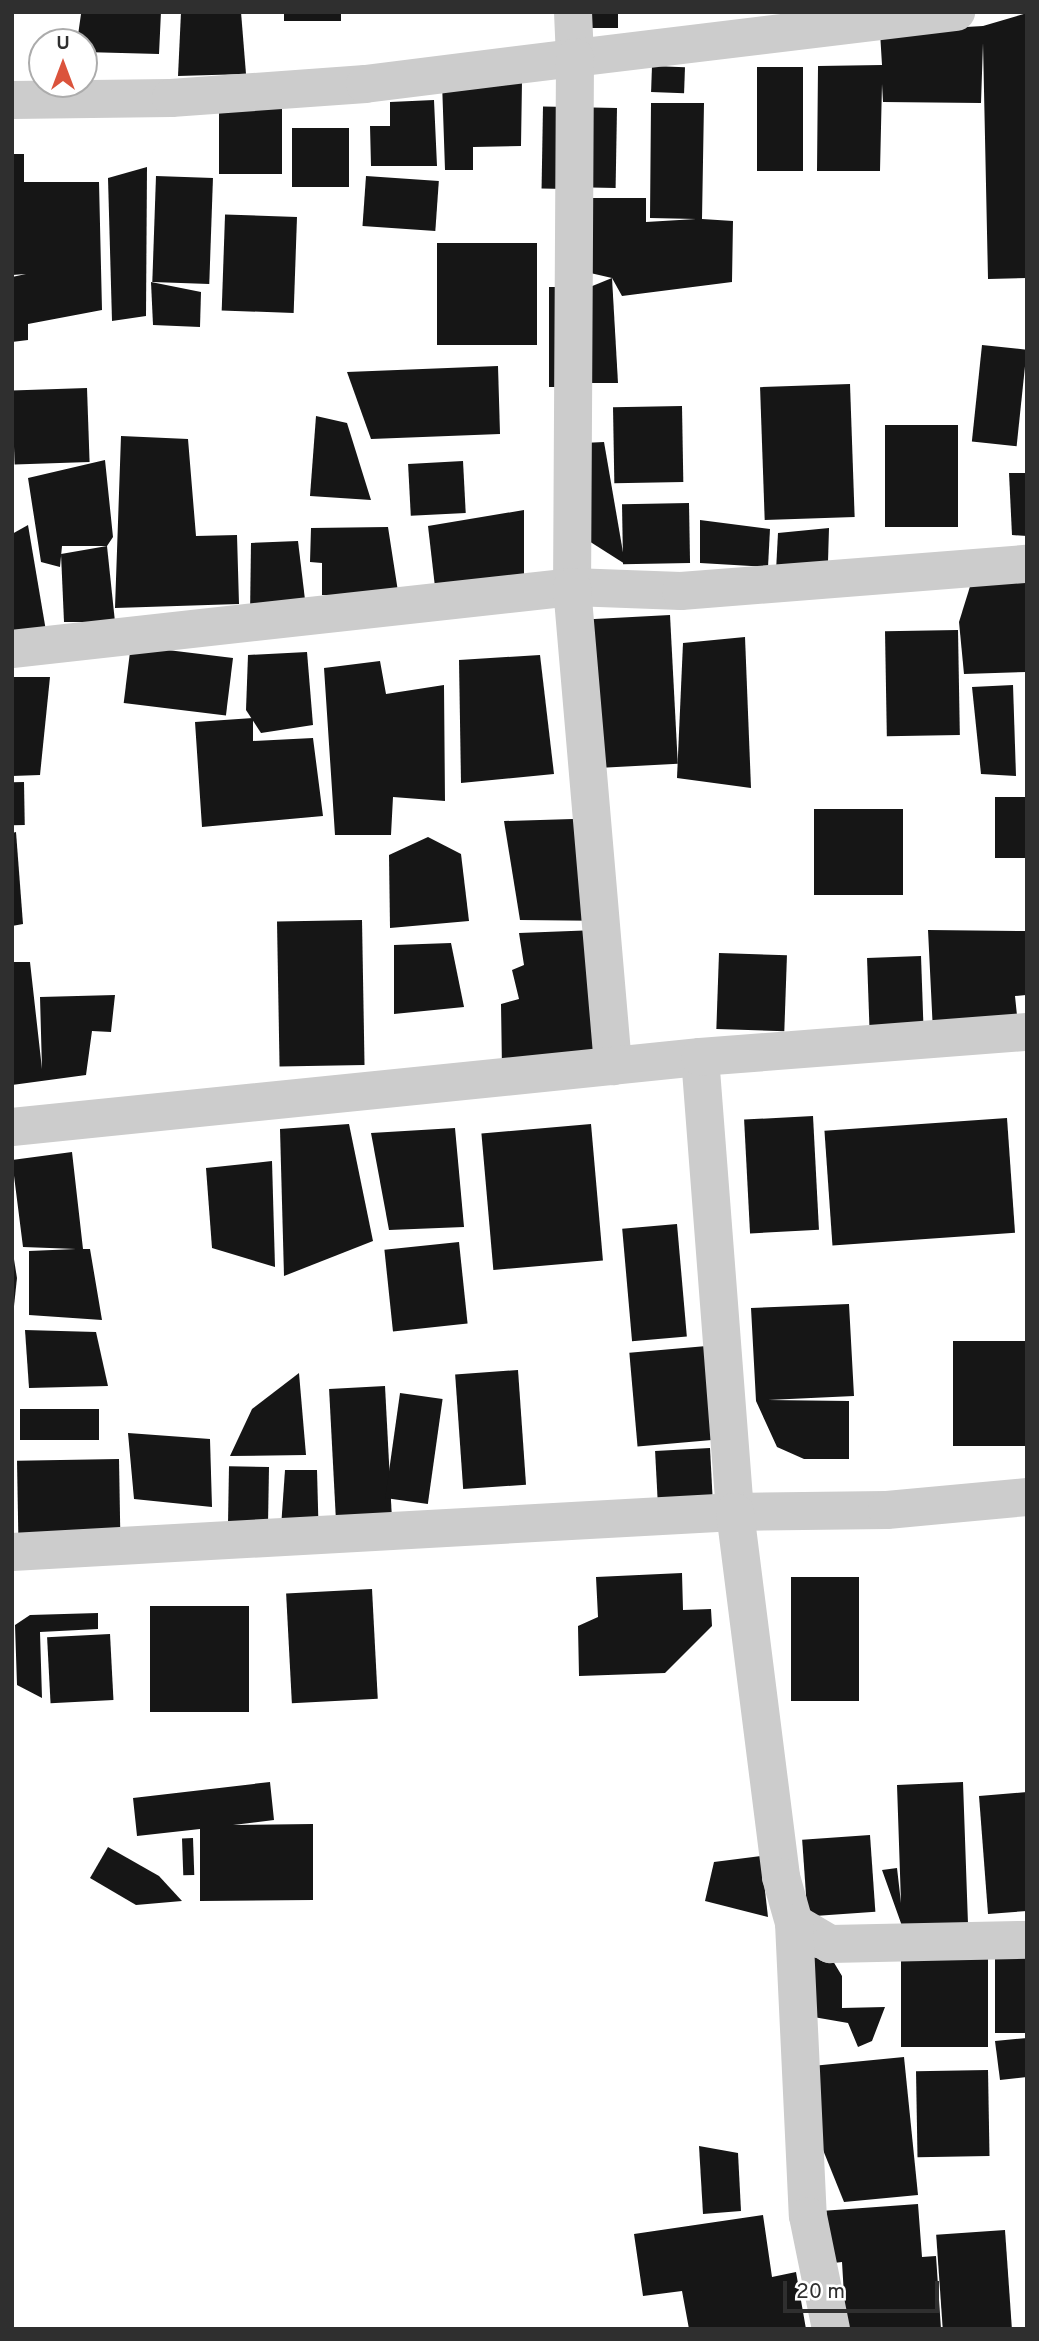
<!DOCTYPE html>
<style>
body{margin:0}
#map{position:relative;width:1039px;height:2341px;overflow:hidden;background:#fff;font-family:Overpass,sans-serif}
div>[style]{position:absolute}
[style*='--x']{left:calc(var(--x)*1px);top:calc(var(--y)*1px);width:calc(var(--w)*1px);rotate:calc(var(--a)*1deg)}
.building>*{inset:0;background:#161616;transform-origin:0 0}
.street>*{height:38px;margin:-19px;padding:0 19px;transform-origin:19px;border-radius:19px;background:#ccc}
span{translate:-50% -50%;white-space:nowrap;text-align:center;line-height:1.15;-webkit-text-stroke:7px #fff;paint-order:stroke}
.frame{position:absolute;inset:0;border:14px solid #2f2f2f;pointer-events:none}
.north{position:absolute;left:28px;top:28px;width:70px;height:70px;box-sizing:border-box;background:#fff;border:2px solid #acacac;border-radius:50%;rotate:0deg;font-size:19px;font-weight:700;line-height:28px;text-align:center;color:#2f2f2f}
.north::after{content:'';display:block;margin:auto;width:24px;height:32px;background:#db533c;clip-path:polygon(50% 0,100% 100%,50% 72%,0 100%)}
.scale{position:absolute;left:783px;top:2281px;width:156px;height:32px;box-sizing:border-box;border:4px solid #2f2f2f;border-top:0;padding-left:9px;font-size:21px;line-height:24px;white-space:nowrap;color:#2f2f2f;-webkit-text-stroke:5px #fff;paint-order:stroke}
</style>
<div id="map">
<div class="building">
<i style="clip-path:polygon(161px 12px,159px 54px,84px 52px,84px 42px,77px 42px,81px 14px)"></i>
<i style="clip-path:polygon(181px 12px,241px 12px,246px 74px,178px 76px)"></i>
<i style="left:284px;top:12px;width:57px;height:9px"></i>
<i style="left:579px;top:12px;width:39px;height:16px"></i>
<i style="clip-path:polygon(1027px 13px,1027px 278px,988px 279px,983px 43px,981px 103px,883px 102px,882px 84px,880px 171px,817px 171px,818px 66px,882px 65px,880px 32px,983px 26px)"></i>
<i style="left:652px;top:66px;width:33px;height:26px;rotate:2deg"></i>
<i style="left:757px;top:67px;width:46px;height:104px"></i>
<i style="clip-path:polygon(522px 81px,521px 146px,473px 147px,473px 170px,445px 170px,442px 82px)"></i>
<i style="clip-path:polygon(434px 100px,437px 166px,371px 166px,370px 126px,390px 126px,390px 102px)"></i>
<i style="clip-path:polygon(651px 103px,704px 103px,702px 219px,733px 221px,732px 282px,622px 296px,612px 278px,586px 272px,586px 198px,646px 198px,646px 222px,696px 219px,650px 218px)"></i>
<i style="left:219px;top:107px;width:63px;height:67px"></i>
<i style="left:568px;top:107px;width:82px;height:25px;rotate:91deg"></i>
<i style="left:617px;top:108px;width:80px;height:37px;rotate:91deg"></i>
<i style="left:292px;top:128px;width:57px;height:59px"></i>
<i style="clip-path:polygon(12px 154px,24px 154px,24px 182px,99px 182px,102px 310px,28px 324px,28px 340px,12px 342px,12px 277px,26px 274px,12px 275px)"></i>
<i style="clip-path:polygon(147px 167px,146px 316px,112px 321px,108px 178px)"></i>
<i style="left:156px;top:176px;width:57px;height:106px;rotate:2deg"></i>
<i style="left:366px;top:176px;width:73px;height:50px;rotate:4deg"></i>
<i style="left:297px;top:217px;width:96px;height:72px;rotate:92deg"></i>
<i style="left:437px;top:243px;width:100px;height:102px"></i>
<i style="clip-path:polygon(612px 278px,618px 383px,583px 383px,585px 289px)"></i>
<i style="clip-path:polygon(151px 282px,201px 292px,200px 327px,153px 325px)"></i>
<i style="left:549px;top:287px;width:14px;height:100px"></i>
<i style="left:982px;top:345px;width:45px;height:97px;rotate:6deg"></i>
<i style="clip-path:polygon(498px 366px,500px 434px,371px 439px,347px 372px)"></i>
<i style="left:850px;top:384px;width:133px;height:90px;rotate:88deg"></i>
<i style="left:87px;top:388px;width:74px;height:75px;rotate:88deg"></i>
<i style="left:682px;top:406px;width:76px;height:69px;rotate:89deg"></i>
<i style="clip-path:polygon(316px 416px,347px 423px,371px 500px,310px 496px)"></i>
<i style="left:885px;top:425px;width:73px;height:102px"></i>
<i style="clip-path:polygon(121px 436px,188px 439px,196px 536px,237px 535px,239px 604px,115px 608px)"></i>
<i style="clip-path:polygon(604px 442px,625px 564px,581px 536px,583px 443px)"></i>
<i style="clip-path:polygon(105px 460px,113px 537px,107px 546px,62px 546px,60px 567px,41px 562px,28px 478px)"></i>
<i style="left:463px;top:461px;width:52px;height:55px;rotate:87deg"></i>
<i style="clip-path:polygon(1009px 473px,1027px 473px,1027px 536px,1012px 535px)"></i>
<i style="left:689px;top:503px;width:60px;height:67px;rotate:89deg"></i>
<i style="clip-path:polygon(524px 510px,524px 582px,435px 587px,428px 526px)"></i>
<i style="clip-path:polygon(700px 520px,770px 529px,768px 567px,700px 563px)"></i>
<i style="clip-path:polygon(28px 525px,46px 631px,12px 635px,12px 534px)"></i>
<i style="clip-path:polygon(388px 527px,399px 598px,322px 595px,322px 563px,310px 562px,311px 528px)"></i>
<i style="clip-path:polygon(829px 528px,827px 595px,775px 590px,778px 533px)"></i>
<i style="clip-path:polygon(298px 541px,306px 608px,250px 616px,251px 543px)"></i>
<i style="clip-path:polygon(107px 546px,115px 622px,64px 622px,61px 554px)"></i>
<i style="clip-path:polygon(972px 580px,1027px 581px,1027px 672px,964px 674px,959px 622px)"></i>
<i style="left:670px;top:615px;width:149px;height:104px;rotate:87deg"></i>
<i style="left:958px;top:630px;width:105px;height:73px;rotate:89deg"></i>
<i style="clip-path:polygon(745px 637px,751px 788px,677px 778px,683px 643px)"></i>
<i style="clip-path:polygon(307px 652px,313px 725px,261px 733px,246px 710px,248px 655px)"></i>
<i style="clip-path:polygon(540px 655px,554px 774px,461px 783px,459px 660px)"></i>
<i style="left:233px;top:658px;width:58px;height:103px;rotate:97deg"></i>
<i style="clip-path:polygon(380px 661px,386px 694px,444px 685px,445px 801px,393px 797px,391px 835px,335px 835px,324px 668px)"></i>
<i style="clip-path:polygon(12px 677px,50px 677px,40px 775px,12px 776px)"></i>
<i style="clip-path:polygon(1013px 685px,1016px 776px,981px 774px,972px 687px)"></i>
<i style="clip-path:polygon(253px 718px,253px 741px,313px 738px,323px 816px,202px 827px,195px 722px)"></i>
<i style="left:24px;top:782px;width:43px;height:12px;rotate:89deg"></i>
<i style="left:1027px;top:797px;width:61px;height:32px;rotate:90deg"></i>
<i style="left:814px;top:809px;width:89px;height:86px"></i>
<i style="clip-path:polygon(605px 818px,617px 921px,520px 920px,504px 821px)"></i>
<i style="clip-path:polygon(16px 832px,23px 924px,12px 926px,12px 833px)"></i>
<i style="clip-path:polygon(428px 837px,461px 854px,469px 921px,390px 928px,389px 855px)"></i>
<i style="left:362px;top:920px;width:145px;height:85px;rotate:89deg"></i>
<i style="clip-path:polygon(597px 930px,604px 1054px,502px 1069px,501px 1004px,519px 999px,512px 970px,524px 965px,519px 933px)"></i>
<i style="clip-path:polygon(928px 930px,1026px 931px,1026px 995px,1015px 996px,1018px 1025px,933px 1032px)"></i>
<i style="clip-path:polygon(451px 943px,464px 1007px,394px 1014px,394px 945px)"></i>
<i style="left:719px;top:953px;width:68px;height:76px;rotate:2deg"></i>
<i style="left:921px;top:956px;width:72px;height:54px;rotate:88deg"></i>
<i style="clip-path:polygon(12px 962px,30px 962px,42px 1069px,40px 997px,115px 995px,111px 1032px,92px 1031px,86px 1075px,12px 1085px)"></i>
<i style="left:813px;top:1116px;width:114px;height:69px;rotate:87deg"></i>
<i style="left:1007px;top:1118px;width:115px;height:183px;rotate:86deg"></i>
<i style="clip-path:polygon(349px 1124px,373px 1241px,284px 1276px,280px 1129px)"></i>
<i style="left:591px;top:1124px;width:137px;height:110px;rotate:85deg"></i>
<i style="clip-path:polygon(455px 1128px,464px 1227px,389px 1230px,371px 1133px)"></i>
<i style="clip-path:polygon(72px 1152px,83px 1249px,90px 1249px,102px 1320px,29px 1315px,29px 1251px,76px 1249px,23px 1247px,12px 1160px)"></i>
<i style="clip-path:polygon(272px 1161px,275px 1267px,212px 1248px,206px 1168px)"></i>
<i style="left:677px;top:1224px;width:113px;height:55px;rotate:85deg"></i>
<i style="left:459px;top:1242px;width:82px;height:75px;rotate:84deg"></i>
<i style="clip-path:polygon(12px 1247px,17px 1278px,14px 1306px,12px 1306px)"></i>
<i style="clip-path:polygon(849px 1304px,854px 1396px,768px 1400px,849px 1401px,849px 1459px,804px 1459px,777px 1447px,756px 1401px,751px 1308px)"></i>
<i style="clip-path:polygon(25px 1330px,96px 1332px,108px 1386px,29px 1388px)"></i>
<i style="left:953px;top:1341px;width:74px;height:105px"></i>
<i style="left:718px;top:1345px;width:94px;height:89px;rotate:85deg"></i>
<i style="left:518px;top:1370px;width:115px;height:63px;rotate:86deg"></i>
<i style="clip-path:polygon(299px 1373px,306px 1455px,230px 1456px,252px 1409px)"></i>
<i style="left:385px;top:1386px;width:136px;height:56px;rotate:87deg"></i>
<i style="left:400px;top:1393px;width:43px;height:106px;rotate:8deg"></i>
<i style="left:20px;top:1409px;width:79px;height:31px"></i>
<i style="clip-path:polygon(128px 1433px,210px 1439px,212px 1507px,134px 1499px)"></i>
<i style="left:710px;top:1448px;width:70px;height:55px;rotate:87deg"></i>
<i style="left:119px;top:1459px;width:94px;height:102px;rotate:89deg"></i>
<i style="left:269px;top:1467px;width:77px;height:40px;rotate:91deg"></i>
<i style="clip-path:polygon(285px 1470px,317px 1470px,319px 1544px,280px 1542px)"></i>
<i style="clip-path:polygon(682px 1573px,683px 1610px,711px 1609px,712px 1626px,665px 1673px,579px 1676px,578px 1626px,598px 1617px,596px 1577px)"></i>
<i style="left:791px;top:1577px;width:68px;height:124px"></i>
<i style="left:372px;top:1589px;width:110px;height:86px;rotate:87deg"></i>
<i style="left:249px;top:1606px;width:106px;height:99px;rotate:90deg"></i>
<i style="clip-path:polygon(98px 1613px,98px 1629px,40px 1632px,42px 1698px,17px 1685px,15px 1625px,30px 1615px)"></i>
<i style="left:110px;top:1634px;width:66px;height:63px;rotate:87deg"></i>
<i style="clip-path:polygon(270px 1782px,274px 1820px,233px 1825px,313px 1824px,313px 1900px,200px 1901px,200px 1829px,137px 1836px,133px 1798px)"></i>
<i style="clip-path:polygon(963px 1782px,968px 1924px,902px 1926px,882px 1870px,897px 1868px,901px 1903px,897px 1785px)"></i>
<i style="clip-path:polygon(1027px 1792px,1027px 1911px,988px 1914px,979px 1796px)"></i>
<i style="left:870px;top:1835px;width:77px;height:68px;rotate:86deg"></i>
<i style="left:193px;top:1838px;width:37px;height:11px;rotate:88deg"></i>
<i style="clip-path:polygon(108px 1847px,159px 1876px,182px 1901px,136px 1905px,90px 1878px)"></i>
<i style="clip-path:polygon(761px 1856px,768px 1917px,705px 1901px,714px 1862px)"></i>
<i style="left:1027px;top:1951px;width:82px;height:32px;rotate:90deg"></i>
<i style="left:901px;top:1953px;width:87px;height:94px"></i>
<i style="clip-path:polygon(812px 1957px,833px 1961px,842px 1976px,842px 2008px,885px 2007px,872px 2041px,858px 2047px,848px 2023px,802px 2015px)"></i>
<i style="clip-path:polygon(1027px 2038px,1027px 2077px,1000px 2080px,995px 2041px)"></i>
<i style="clip-path:polygon(904px 2057px,918px 2195px,844px 2202px,819px 2140px,812px 2066px)"></i>
<i style="left:988px;top:2070px;width:86px;height:72px;rotate:89deg"></i>
<i style="clip-path:polygon(699px 2146px,738px 2153px,741px 2211px,703px 2214px)"></i>
<i style="clip-path:polygon(918px 2204px,922px 2257px,936px 2256px,941px 2329px,846px 2329px,842px 2262px,825px 2264px,821px 2211px)"></i>
<i style="clip-path:polygon(763px 2215px,772px 2277px,796px 2272px,806px 2329px,689px 2329px,682px 2291px,643px 2296px,634px 2234px)"></i>
<i style="left:1005px;top:2230px;width:99px;height:69px;rotate:86deg"></i>
</div>
<div class="street">
<i style="--x:573;--y:12;--w:46;--a:87.5"></i>
<i style="--x:575;--y:58;--w:384;--a:-6.9"></i>
<i style="--x:12;--y:100;--w:159;--a:-0.7"></i>
<i style="--x:171;--y:98;--w:195;--a:-4.1"></i>
<i style="--x:365;--y:84;--w:212;--a:-7.1"></i>
<i style="--x:575;--y:58;--w:529;--a:90.32"></i>
<i style="--x:572;--y:587;--w:109;--a:2.1"></i>
<i style="--x:681;--y:591;--w:347;--a:-4.5"></i>
<i style="--x:12;--y:649;--w:563;--a:-6.32"></i>
<i style="--x:572;--y:587;--w:481;--a:85.1"></i>
<i style="--x:700;--y:1057;--w:456;--a:85.6"></i>
<i style="--x:735;--y:1512;--w:152;--a:-0.8"></i>
<i style="--x:887;--y:1510;--w:141;--a:-5.3"></i>
<i style="--x:12;--y:1127;--w:692;--a:-5.81"></i>
<i style="--x:700;--y:1057;--w:328;--a:-4.4"></i>
<i style="--x:12;--y:1552;--w:724;--a:-3.17"></i>
<i style="--x:735;--y:1512;--w:368;--a:82.8"></i>
<i style="--x:781;--y:1877;--w:48;--a:74.2"></i>
<i style="--x:794;--y:1923;--w:42;--a:30.3"></i>
<i style="--x:830;--y:1944;--w:197;--a:-1.2"></i>
<i style="--x:794;--y:1923;--w:293;--a:87.3"></i>
<i style="--x:808;--y:2216;--w:115;--a:78.5"></i>
</div>
<div class="frame"></div>
<div class="north">U</div>
<div class="scale">20 m</div>
</div>
